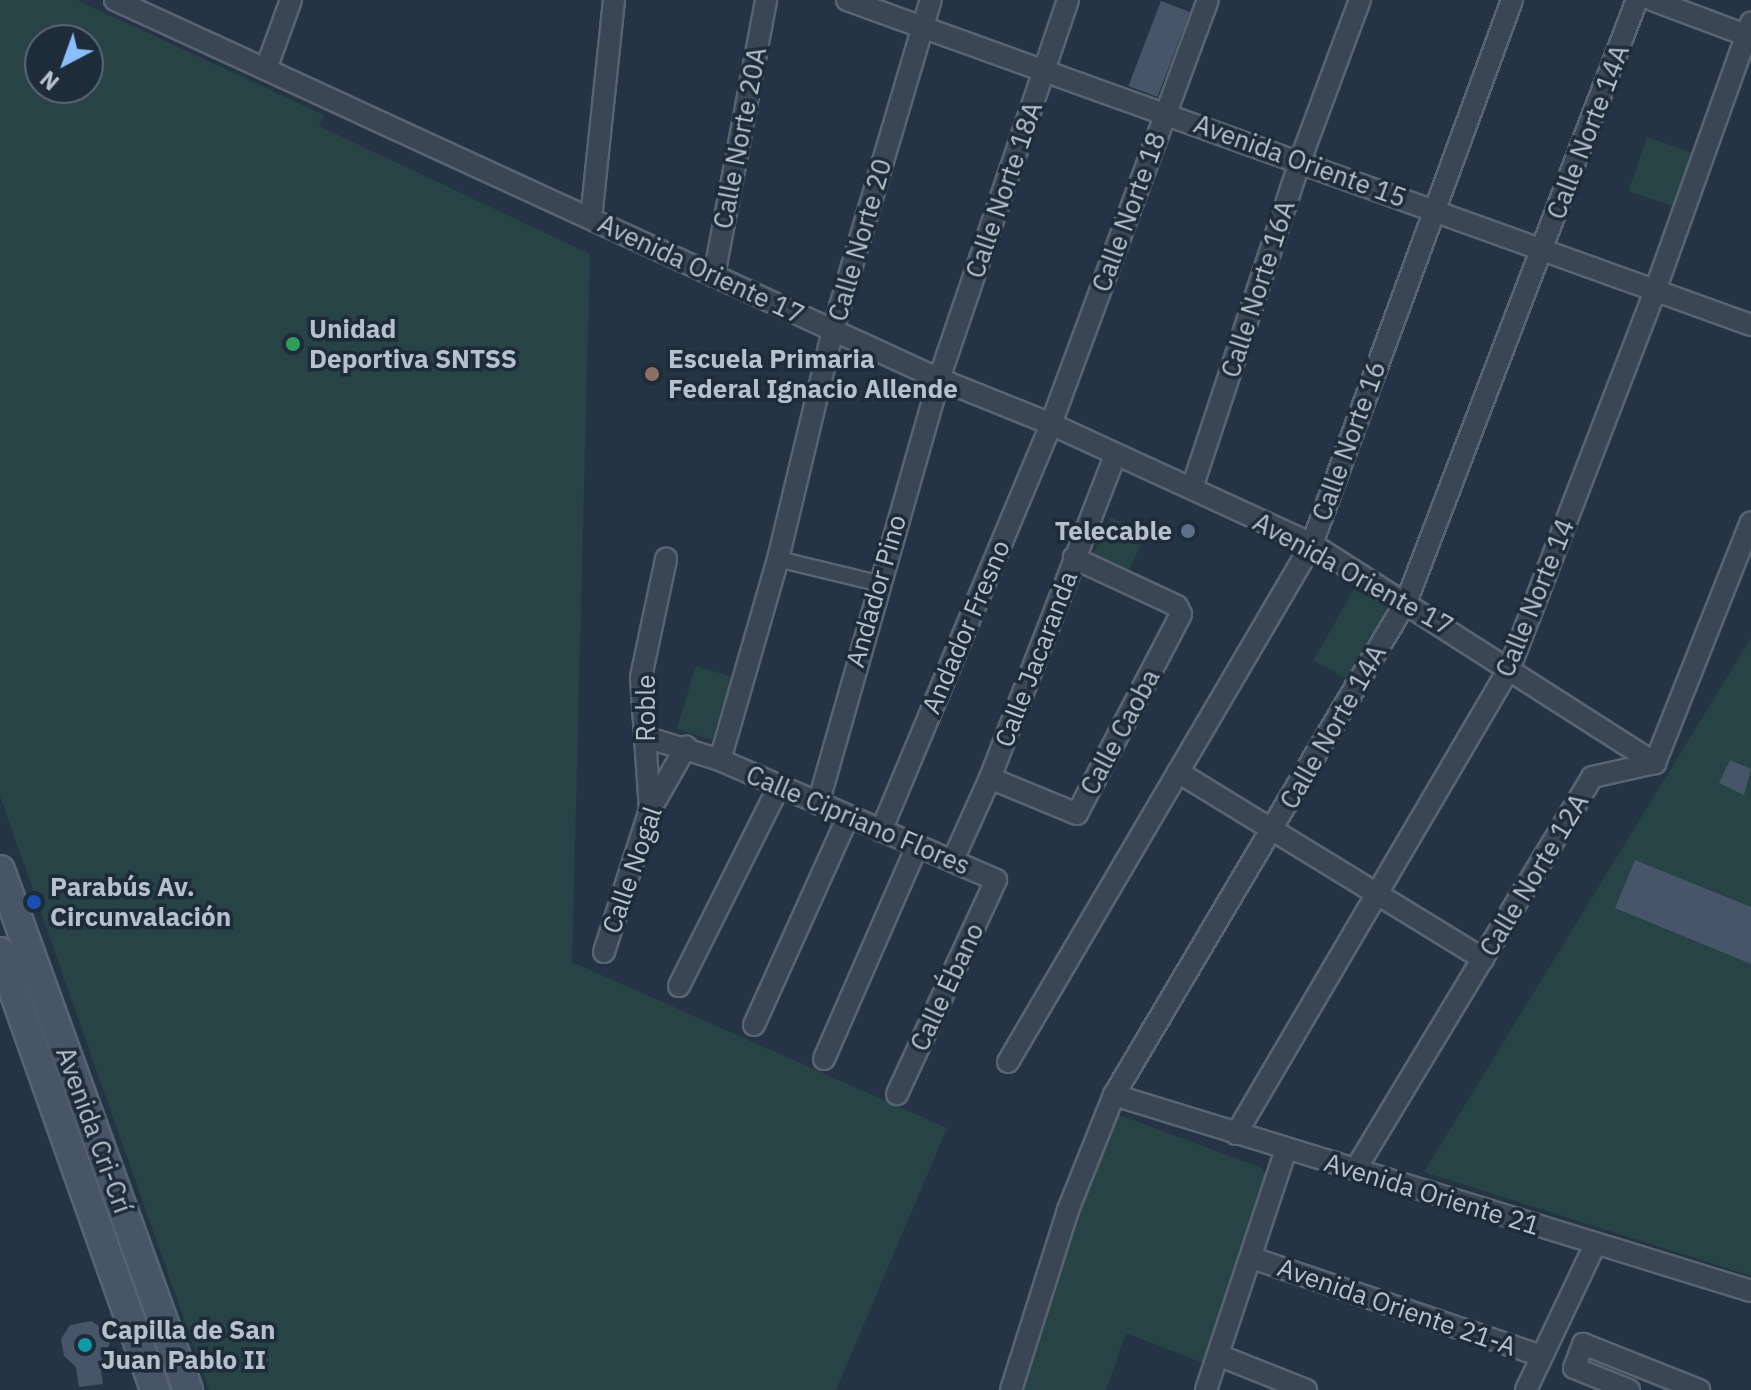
<!DOCTYPE html>
<meta charset="utf-8">
<style>
body{margin:0}
#map{position:relative;width:1751px;height:1390px;overflow:hidden;background:#253444;font-family:"IBM Plex Sans",sans-serif}
div>[style]{position:absolute}
[style*='--x']{left:calc(var(--x)*1px);top:calc(var(--y)*1px);width:calc(var(--w)*1px);rotate:calc(var(--a)*1deg)}
.green>*{inset:0;background:#274345;transform-origin:0 0}
.building>*{inset:0;background:#465668;transform-origin:0 0}
.roads{filter:drop-shadow(2px 0 #586471) drop-shadow(-2px 0 #586471) drop-shadow(0 2px #586471) drop-shadow(0 -2px #586471)}
.pedestrian>*{height:14px;margin:-7px;padding:0 7px;transform-origin:7px;border-radius:7px;background:#3a4653}
.minor>*{height:20px;margin:-10px;padding:0 10px;transform-origin:10px;border-radius:10px;background:#3a4653}
.secondary>*{height:28px;margin:-14px;padding:0 14px;transform-origin:14px;border-radius:14px;background:#475567}
.dots>*{width:22px;height:22px;translate:-50% -50%;box-sizing:border-box;border:4px solid #1e2b39;border-radius:50%}
span{translate:-50% -50%;white-space:nowrap;text-align:center;line-height:1.15;-webkit-text-stroke:7px #1e2b39;paint-order:stroke}
.street-label{font-size:26px;color:#b7c1cd}
.poi-label{font-size:26px;color:#b7c1cd;font-weight:700}
.left{translate:0 -50%;text-align:left}
.right{translate:-100% -50%;text-align:right}
.north{position:absolute;left:24px;top:24px;width:80px;height:80px;box-sizing:border-box;background:#1e2b39;border:2px solid #5b6774;border-radius:50%;rotate:221deg;font-size:22px;font-weight:700;line-height:32px;text-align:center;color:#b7c1cd}
.north::after{content:'';display:block;margin:auto;width:28px;height:36px;background:#8bbefe;clip-path:polygon(50% 0,100% 100%,50% 72%,0 100%)}
</style>
<div id="map">
<div class="green">
<i style="clip-path:polygon(evenodd,0 0,77px 0,324px 115px,319px 126px,590px 254px,572px 962px,947px 1128px,836px 1390px,209px 1390px,0 796px,0 0,40px 40px,88px 40px,88px 88px,40px 88px,40px 40px)"></i>
<i style="left:1647px;top:137px;width:49px;height:57px;rotate:19deg"></i>
<i style="left:1111px;top:517px;width:39px;height:44px;rotate:26deg"></i>
<i style="left:1355px;top:588px;width:38px;height:83px;rotate:30deg"></i>
<i style="clip-path:polygon(1751px 638px,1751px 1276px,1424px 1172px)"></i>
<i style="left:696px;top:666px;width:37px;height:66px;rotate:17deg"></i>
<i style="clip-path:polygon(1117px 1114px,1262px 1168px,1268px 1181px,1203px 1363px,1126px 1333px,1106px 1390px,1023px 1390px,1084px 1192px)"></i>
</div>
<div class="building">
<i style="left:1161px;top:1px;width:31px;height:91px;rotate:21deg"></i>
<i style="clip-path:polygon(1730px 760px,1751px 769px,1744px 795px,1719px 783px)"></i>
<i style="clip-path:polygon(1635px 860px,1751px 907px,1751px 964px,1615px 908px)"></i>
<i style="clip-path:polygon(91px 1321px,104px 1329px,110px 1343px,100px 1364px,103px 1384px,79px 1387px,76px 1367px,64px 1356px,61px 1339px,70px 1325px)"></i>
</div>
<div class="roads">
<div class="pedestrian">
<i style="--x:778;--y:559;--w:102;--a:13.6"></i>
</div>
<div class="minor">
<i style="--x:115;--y:0;--w:907;--a:24.7"></i>
<i style="--x:939;--y:379;--w:121;--a:21.9"></i>
<i style="--x:1051;--y:424;--w:287;--a:24.7"></i>
<i style="--x:1312;--y:544;--w:407;--a:32.6"></i>
<i style="--x:847;--y:0;--w:961;--a:19.77"></i>
<i style="--x:1652;--y:0;--w:106;--a:20.5"></i>
<i style="--x:266;--y:69;--w:73;--a:-70.1"></i>
<i style="--x:591;--y:219;--w:220;--a:-84"></i>
<i style="--x:714;--y:276;--w:281;--a:-79.3"></i>
<i style="--x:1192;--y:488;--w:344;--a:-71.7"></i>
<i style="--x:1300;--y:161;--w:172;--a:-69.6"></i>
<i style="--x:645;--y:737;--w:78;--a:17"></i>
<i style="--x:720;--y:760;--w:301;--a:23.5"></i>
<i style="--x:996;--y:880;--w:236;--a:114.8"></i>
<i style="--x:720;--y:760;--w:209;--a:-73.9"></i>
<i style="--x:778;--y:559;--w:236;--a:-76.5"></i>
<i style="--x:833;--y:330;--w:344;--a:-73.5"></i>
<i style="--x:1178;--y:772;--w:358;--a:31.5"></i>
<i style="--x:990;--y:778;--w:94;--a:22.5"></i>
<i style="--x:1077;--y:814;--w:225;--a:-62.5"></i>
<i style="--x:1181;--y:614;--w:9;--a:-117"></i>
<i style="--x:1177;--y:606;--w:114;--a:-155"></i>
<i style="--x:818;--y:804;--w:442;--a:-74.1"></i>
<i style="--x:939;--y:379;--w:400;--a:-71.2"></i>
<i style="--x:650;--y:810;--w:133;--a:-93.9"></i>
<i style="--x:641;--y:677;--w:121;--a:-78"></i>
<i style="--x:881;--y:831;--w:441;--a:-67.3"></i>
<i style="--x:1051;--y:424;--w:452;--a:-69.7"></i>
<i style="--x:953;--y:860;--w:90;--a:-65.7"></i>
<i style="--x:990;--y:778;--w:345;--a:-68.8"></i>
<i style="--x:604;--y:952;--w:149;--a:-72.1"></i>
<i style="--x:650;--y:810;--w:73;--a:-60.3"></i>
<i style="--x:679;--y:986;--w:221;--a:-63.4"></i>
<i style="--x:754;--y:1025;--w:228;--a:-65.7"></i>
<i style="--x:824;--y:1059;--w:232;--a:-66.4"></i>
<i style="--x:1008;--y:1062;--w:601;--a:-59.59"></i>
<i style="--x:1312;--y:544;--w:580;--a:-69.81"></i>
<i style="--x:1114;--y:1095;--w:666;--a:17.1"></i>
<i style="--x:1236;--y:1134;--w:541;--a:-59.6"></i>
<i style="--x:1510;--y:667;--w:406;--a:-68.9"></i>
<i style="--x:1656;--y:288;--w:282;--a:-70.3"></i>
<i style="--x:1357;--y:1167;--w:455;--a:-58.9"></i>
<i style="--x:1592;--y:777;--w:65;--a:-12.5"></i>
<i style="--x:1655;--y:763;--w:259;--a:-68.3"></i>
<i style="--x:1252;--y:1258;--w:306;--a:18.7"></i>
<i style="--x:1218;--y:1355;--w:95;--a:21.7"></i>
<i style="--x:1011;--y:1390;--w:189;--a:-72.4"></i>
<i style="--x:1068;--y:1210;--w:124;--a:-68.2"></i>
<i style="--x:1114;--y:1095;--w:575;--a:-59.38"></i>
<i style="--x:1407;--y:600;--w:643;--a:-69.03"></i>
<i style="--x:1206;--y:1390;--w:253;--a:-71.6"></i>
<i style="--x:1526;--y:1390;--w:161;--a:-64.6"></i>
<i style="--x:1629;--y:1390;--w:59;--a:-158.2"></i>
<i style="--x:1574;--y:1368;--w:26;--a:-69"></i>
<i style="--x:1583;--y:1344;--w:125;--a:21.6"></i>
</div>
<div class="secondary">
<i style="--x:0;--y:870;--w:553;--a:70.12"></i>
<i style="--x:0;--y:952;--w:465;--a:70.5"></i>
</div>
</div>
<div class="dots">
<i style="left:293px;top:344px;background:#2e9e5b"></i>
<i style="left:652px;top:374px;background:#8d6e63"></i>
<i style="left:1188px;top:531px;background:#5c6f8a"></i>
<i style="left:34px;top:902px;background:#1a4fb4"></i>
<i style="left:85px;top:1345px;background:#0f9aa8"></i>
</div>
<div class="street-label">
<span style="left:1588px;top:132px;rotate:-69deg">Calle Norte 14A</span>
<span style="left:740px;top:138px;rotate:-79deg">Calle Norte 20A</span>
<span style="left:1300px;top:161px;rotate:20deg">Avenida Oriente 15</span>
<span style="left:1004px;top:190px;rotate:-71deg">Calle Norte 18A</span>
<span style="left:1129px;top:212px;rotate:-70deg">Calle Norte 18</span>
<span style="left:860px;top:240px;rotate:-74deg">Calle Norte 20</span>
<span style="left:701px;top:269px;rotate:25deg">Avenida Oriente 17</span>
<span style="left:1258px;top:289px;rotate:-72deg">Calle Norte 16A</span>
<span style="left:1349px;top:441px;rotate:-70deg">Calle Norte 16</span>
<span style="left:1353px;top:574px;rotate:29deg">Avenida Oriente 17</span>
<span style="left:876px;top:591px;rotate:-74deg">Andador Pino</span>
<span style="left:1535px;top:598px;rotate:-68deg">Calle Norte 14</span>
<span style="left:966px;top:627px;rotate:-67deg">Andador Fresno</span>
<span style="left:1036px;top:659px;rotate:-69deg">Calle Jacaranda</span>
<span style="left:646px;top:708px;rotate:-90deg">Roble</span>
<span style="left:1333px;top:727px;rotate:-60deg">Calle Norte 14A</span>
<span style="left:1120px;top:732px;rotate:-62deg">Calle Caoba</span>
<span style="left:858px;top:820px;rotate:23deg">Calle Cipriano Flores</span>
<span style="left:632px;top:870px;rotate:-71deg">Calle Nogal</span>
<span style="left:1534px;top:875px;rotate:-59deg">Calle Norte 12A</span>
<span style="left:947px;top:987px;rotate:-65deg">Calle Ébano</span>
<span style="left:94px;top:1130px;rotate:70deg">Avenida Cri-Crí</span>
<span style="left:1432px;top:1194px;rotate:17deg">Avenida Oriente 21</span>
<span style="left:1397px;top:1307px;rotate:19deg">Avenida Oriente 21-A</span>
</div>
<div class="poi-label">
<span class="left" style="left:309px;top:344px">Unidad<br>Deportiva SNTSS</span>
<span class="left" style="left:668px;top:374px">Escuela Primaria<br>Federal Ignacio Allende</span>
<span class="right" style="left:1172px;top:531px">Telecable</span>
<span class="left" style="left:50px;top:902px">Parabús Av.<br>Circunvalación</span>
<span class="left" style="left:101px;top:1345px">Capilla de San<br>Juan Pablo II</span>
</div>
<div class="north">N</div>
</div>
